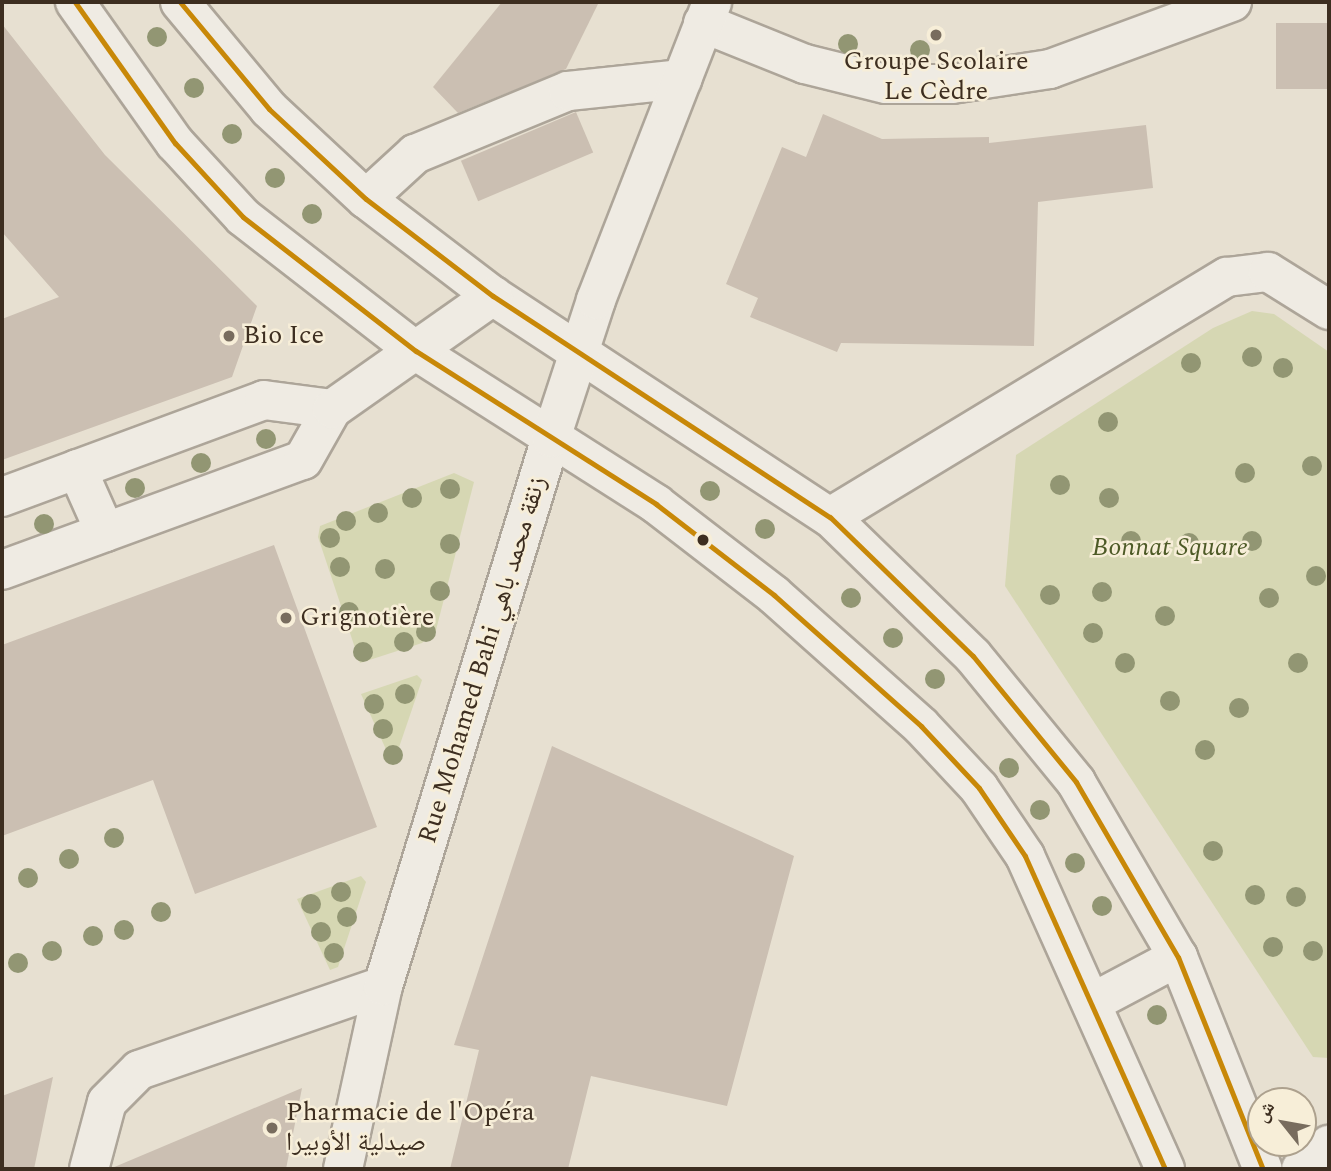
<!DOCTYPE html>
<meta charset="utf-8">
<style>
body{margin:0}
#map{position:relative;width:1331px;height:1171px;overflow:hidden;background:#e7e0d1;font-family:Spectral,"Noto Naskh Arabic",serif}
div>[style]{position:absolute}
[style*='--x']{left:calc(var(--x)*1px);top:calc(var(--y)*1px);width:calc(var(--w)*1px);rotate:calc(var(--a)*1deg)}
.green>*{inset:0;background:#d6d7b3}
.building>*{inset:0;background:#cbbfb2;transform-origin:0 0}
.roads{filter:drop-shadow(2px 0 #ada599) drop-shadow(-2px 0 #ada599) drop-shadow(0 2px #ada599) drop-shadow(0 -2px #ada599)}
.minor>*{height:38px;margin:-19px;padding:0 19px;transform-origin:19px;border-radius:19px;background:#efebe3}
.bus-1>*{height:5px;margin:-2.5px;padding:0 2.5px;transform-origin:2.5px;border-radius:2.5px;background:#c88808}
.trees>*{width:20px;height:20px;margin:-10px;border-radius:50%;background:#929673}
.dots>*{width:19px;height:19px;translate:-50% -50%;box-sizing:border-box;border:4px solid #f7eed8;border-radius:50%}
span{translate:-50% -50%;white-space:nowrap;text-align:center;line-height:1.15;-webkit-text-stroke:5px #f7eed8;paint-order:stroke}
.poi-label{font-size:26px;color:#3d2e20}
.left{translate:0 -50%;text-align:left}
.park-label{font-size:26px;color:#4d5a26;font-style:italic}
.street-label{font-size:26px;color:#3d2e20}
.frame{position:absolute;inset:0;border:4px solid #3d2e20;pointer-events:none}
.north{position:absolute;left:1247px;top:1087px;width:70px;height:70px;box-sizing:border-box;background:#f7eed8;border:2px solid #ada18e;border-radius:50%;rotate:301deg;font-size:19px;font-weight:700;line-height:28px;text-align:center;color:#3d2e20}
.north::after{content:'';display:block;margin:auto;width:24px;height:32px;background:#786c5e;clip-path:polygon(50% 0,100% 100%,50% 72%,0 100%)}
</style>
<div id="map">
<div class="green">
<i style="clip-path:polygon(1252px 311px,1274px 314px,1329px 352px,1329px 1058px,1313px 1057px,1005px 586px,1016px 455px,1213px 328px)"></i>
<i style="clip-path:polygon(454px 473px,474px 482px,436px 630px,422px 643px,360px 663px,318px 537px,320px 526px)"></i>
<i style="clip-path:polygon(417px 675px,422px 680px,393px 765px,361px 694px)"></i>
<i style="clip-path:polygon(361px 876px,366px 882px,338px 967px,330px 970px,297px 899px)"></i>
</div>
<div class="building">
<i style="clip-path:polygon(502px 2px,599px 2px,566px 69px,458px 113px,433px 87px)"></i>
<i style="left:1276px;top:23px;width:53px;height:66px"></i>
<i style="clip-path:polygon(2px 24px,105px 155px,257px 306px,232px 377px,2px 460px,2px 319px,59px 297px,2px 232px)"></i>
<i style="left:576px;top:112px;width:44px;height:125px;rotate:67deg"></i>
<i style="clip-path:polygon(823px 114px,882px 139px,989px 137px,989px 143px,1146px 125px,1153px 188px,1038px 202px,1034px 346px,841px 343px,837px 352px,750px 317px,758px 298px,726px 284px,782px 147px,806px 157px)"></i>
<i style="clip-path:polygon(274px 545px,377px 827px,195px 894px,153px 780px,2px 836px,2px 645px)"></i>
<i style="clip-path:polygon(552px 746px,794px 856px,727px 1106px,591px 1076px,568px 1169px,450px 1169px,479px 1050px,454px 1045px)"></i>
<i style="clip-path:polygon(53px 1077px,34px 1169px,2px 1169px,2px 1096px)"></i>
<i style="clip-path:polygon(302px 1088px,286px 1169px,112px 1169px,112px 1168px)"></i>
</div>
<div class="roads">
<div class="minor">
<i style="--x:75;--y:2;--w:173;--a:54.7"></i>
<i style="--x:175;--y:143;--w:100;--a:47.4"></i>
<i style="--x:243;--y:217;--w:219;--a:37.8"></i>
<i style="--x:416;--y:351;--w:285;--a:32.5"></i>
<i style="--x:656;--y:504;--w:149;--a:37.6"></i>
<i style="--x:774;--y:595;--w:197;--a:41.7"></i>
<i style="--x:921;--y:726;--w:85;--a:46.9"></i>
<i style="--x:979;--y:788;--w:82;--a:55.9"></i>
<i style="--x:1025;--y:856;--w:343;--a:65.9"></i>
<i style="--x:180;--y:2;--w:139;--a:50.2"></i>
<i style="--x:269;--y:109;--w:132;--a:42.9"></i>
<i style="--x:366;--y:199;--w:160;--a:37.4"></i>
<i style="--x:493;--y:296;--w:403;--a:33.3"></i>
<i style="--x:830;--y:517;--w:199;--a:44.2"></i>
<i style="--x:973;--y:656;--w:163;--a:50.7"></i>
<i style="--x:1076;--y:782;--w:203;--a:59.8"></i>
<i style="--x:1178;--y:957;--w:228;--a:68.2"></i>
<i style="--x:703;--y:23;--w:110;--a:21.9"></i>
<i style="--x:805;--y:64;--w:83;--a:13.9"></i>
<i style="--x:886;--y:84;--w:66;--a:0"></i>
<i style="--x:952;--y:84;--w:99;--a:-8.7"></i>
<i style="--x:1050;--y:69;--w:194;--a:-20.2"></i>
<i style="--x:366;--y:199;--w:67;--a:-42.6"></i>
<i style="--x:415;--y:154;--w:165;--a:-22.4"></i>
<i style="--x:568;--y:91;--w:115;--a:-6"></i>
<i style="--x:77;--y:469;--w:69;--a:66"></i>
<i style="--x:2;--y:497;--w:279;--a:-20.3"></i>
<i style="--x:264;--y:400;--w:69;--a:7.5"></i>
<i style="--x:830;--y:517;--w:464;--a:-31.2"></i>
<i style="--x:1227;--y:277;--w:41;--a:-7"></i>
<i style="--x:1268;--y:272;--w:72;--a:31.9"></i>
<i style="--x:2;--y:570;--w:320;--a:-20.1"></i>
<i style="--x:303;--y:460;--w:59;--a:-60.4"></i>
<i style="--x:332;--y:409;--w:197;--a:-35.1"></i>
<i style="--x:1095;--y:1001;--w:94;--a:-27.9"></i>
<i style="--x:89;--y:1169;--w:69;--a:-75"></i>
<i style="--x:107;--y:1102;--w:45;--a:-45"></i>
<i style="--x:139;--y:1070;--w:258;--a:-19"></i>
<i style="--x:343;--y:1169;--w:187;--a:-77.7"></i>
<i style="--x:383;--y:986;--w:573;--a:-72.96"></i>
<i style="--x:551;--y:438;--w:145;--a:-71.9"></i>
<i style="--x:596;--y:300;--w:320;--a:-68.7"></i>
<i style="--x:1301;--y:1169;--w:37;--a:-41"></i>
</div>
</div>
<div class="bus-1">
<i style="--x:75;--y:2;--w:173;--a:54.7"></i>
<i style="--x:175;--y:143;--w:100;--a:47.4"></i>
<i style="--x:243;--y:217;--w:219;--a:37.8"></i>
<i style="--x:416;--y:351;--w:285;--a:32.5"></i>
<i style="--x:656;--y:504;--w:149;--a:37.6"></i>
<i style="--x:774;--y:595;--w:197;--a:41.7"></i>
<i style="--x:921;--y:726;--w:85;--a:46.9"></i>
<i style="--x:979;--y:788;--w:82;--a:55.9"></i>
<i style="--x:1025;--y:856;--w:343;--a:65.9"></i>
<i style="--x:180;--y:2;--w:139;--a:50.2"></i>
<i style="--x:269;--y:109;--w:132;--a:42.9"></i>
<i style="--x:366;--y:199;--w:160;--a:37.4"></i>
<i style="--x:493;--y:296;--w:403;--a:33.3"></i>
<i style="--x:830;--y:517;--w:199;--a:44.2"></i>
<i style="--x:973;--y:656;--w:163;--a:50.7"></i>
<i style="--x:1076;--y:782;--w:203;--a:59.8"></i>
<i style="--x:1178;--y:957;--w:228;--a:68.2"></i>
</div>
<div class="trees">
<i style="left:157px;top:37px"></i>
<i style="left:848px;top:44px"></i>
<i style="left:920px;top:50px"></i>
<i style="left:194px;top:88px"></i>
<i style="left:232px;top:134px"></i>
<i style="left:275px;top:178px"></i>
<i style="left:312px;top:214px"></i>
<i style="left:1252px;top:357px"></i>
<i style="left:1191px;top:363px"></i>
<i style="left:1283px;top:368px"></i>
<i style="left:1108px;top:422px"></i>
<i style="left:266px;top:439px"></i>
<i style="left:201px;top:463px"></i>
<i style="left:1312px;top:466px"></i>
<i style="left:1245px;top:473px"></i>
<i style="left:1060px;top:485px"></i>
<i style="left:135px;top:488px"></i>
<i style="left:450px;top:489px"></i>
<i style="left:710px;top:491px"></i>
<i style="left:412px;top:498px"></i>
<i style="left:1109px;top:498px"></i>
<i style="left:378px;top:513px"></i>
<i style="left:346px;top:521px"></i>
<i style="left:44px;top:524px"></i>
<i style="left:765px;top:529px"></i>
<i style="left:330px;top:538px"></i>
<i style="left:1131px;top:541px"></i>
<i style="left:1252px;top:541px"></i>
<i style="left:1189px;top:543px"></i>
<i style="left:450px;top:544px"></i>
<i style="left:340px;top:567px"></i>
<i style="left:385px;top:569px"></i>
<i style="left:1316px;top:576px"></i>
<i style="left:440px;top:591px"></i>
<i style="left:1102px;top:592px"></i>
<i style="left:1050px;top:595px"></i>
<i style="left:851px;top:598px"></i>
<i style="left:1269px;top:598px"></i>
<i style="left:349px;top:612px"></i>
<i style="left:1165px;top:616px"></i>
<i style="left:426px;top:632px"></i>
<i style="left:1093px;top:633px"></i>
<i style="left:893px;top:638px"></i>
<i style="left:404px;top:642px"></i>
<i style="left:363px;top:652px"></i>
<i style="left:1125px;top:663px"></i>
<i style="left:1298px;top:663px"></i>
<i style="left:935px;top:679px"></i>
<i style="left:405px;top:694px"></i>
<i style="left:1170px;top:701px"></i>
<i style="left:374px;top:704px"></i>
<i style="left:1239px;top:708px"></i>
<i style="left:383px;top:729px"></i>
<i style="left:1205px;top:750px"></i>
<i style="left:393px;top:755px"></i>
<i style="left:1009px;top:768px"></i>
<i style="left:1040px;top:810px"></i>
<i style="left:114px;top:838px"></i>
<i style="left:1213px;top:851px"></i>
<i style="left:69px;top:859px"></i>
<i style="left:1075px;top:863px"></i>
<i style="left:28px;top:878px"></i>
<i style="left:341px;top:892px"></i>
<i style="left:1255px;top:895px"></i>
<i style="left:1296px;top:897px"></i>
<i style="left:311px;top:904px"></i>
<i style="left:1102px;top:906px"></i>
<i style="left:161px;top:912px"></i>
<i style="left:347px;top:917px"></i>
<i style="left:124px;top:930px"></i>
<i style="left:321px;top:932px"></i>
<i style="left:93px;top:936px"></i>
<i style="left:1273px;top:947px"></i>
<i style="left:52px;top:951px"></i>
<i style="left:1313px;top:951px"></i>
<i style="left:334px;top:953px"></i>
<i style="left:18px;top:963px"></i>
<i style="left:1157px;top:1015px"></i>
</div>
<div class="dots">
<i style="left:936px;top:35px;background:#786c5e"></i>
<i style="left:229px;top:336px;background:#786c5e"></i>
<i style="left:703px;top:540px;background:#3d2e20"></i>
<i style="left:286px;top:618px;background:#786c5e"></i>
<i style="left:272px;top:1128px;background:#786c5e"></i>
</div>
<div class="poi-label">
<span style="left:936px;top:77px">Groupe Scolaire<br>Le Cèdre</span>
<span class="left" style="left:243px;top:336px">Bio Ice</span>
<span class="left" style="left:300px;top:618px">Grignotière</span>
<span class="left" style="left:286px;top:1128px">Pharmacie de l'Opéra<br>صيدلية الأوبيرا</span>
</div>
<div class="park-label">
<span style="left:1170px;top:548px">Bonnat Square</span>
</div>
<div class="street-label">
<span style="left:483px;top:660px;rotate:-73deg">Rue Mohamed Bahi زنقة محمد باهي</span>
</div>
<div class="frame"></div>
<div class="north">ش</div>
</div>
